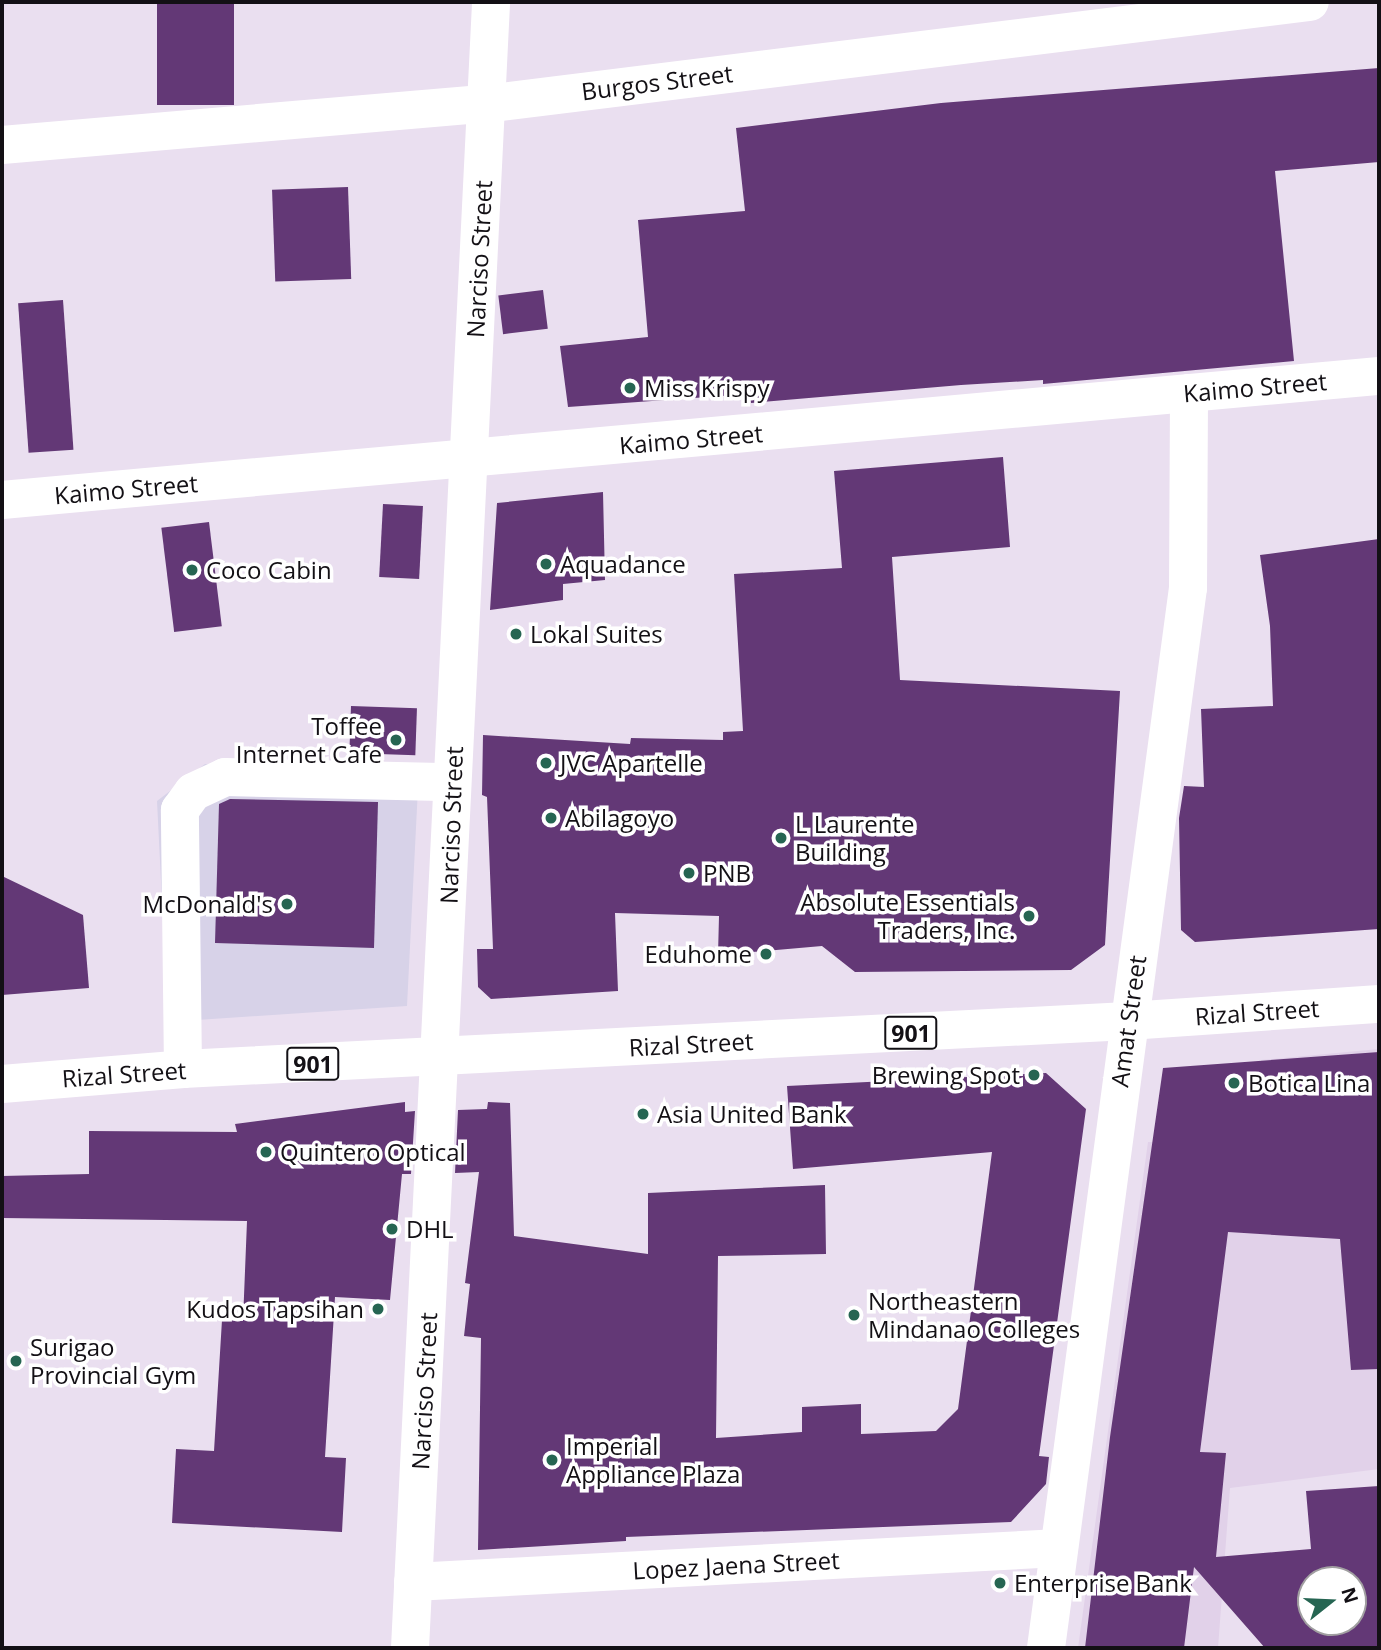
<!DOCTYPE html>
<style>
body{margin:0}
#map{position:relative;width:1381px;height:1650px;overflow:hidden;background:#eadff0;font-family:"Open Sans",sans-serif}
div>[style]{position:absolute}
[style*='--x']{left:calc(var(--x)*1px);top:calc(var(--y)*1px);width:calc(var(--w)*1px);rotate:calc(var(--a)*1deg)}
.commercial>*{inset:0;background:#d7d2e8}
.built>*{inset:0;background:#e1d1e9}
.building>*{inset:0;background:#633876;transform-origin:0 0}
.minor>*{height:38px;margin:-19px;padding:0 19px;transform-origin:19px;border-radius:19px;background:#fff}
.major>*{height:38px;margin:-19px;padding:0 19px;transform-origin:19px;border-radius:19px;background:#fff}
.dots>*{width:19px;height:19px;translate:-50% -50%;box-sizing:border-box;border:4px solid #fff;border-radius:50%}
span{translate:-50% -50%;white-space:nowrap;text-align:center;line-height:1.15;-webkit-text-stroke:7px #fff;paint-order:stroke}
.shield-label span{padding:2px 5px;background:#fff;border:2px solid;border-radius:5px;-webkit-text-stroke-width:0}
.shield-label{font-size:23px;color:#131015;font-weight:700}
.street-label{font-size:24px;color:#131015}
.poi-label{font-size:24px;color:#131015}
.left{translate:0 -50%;text-align:left}
.right{translate:-100% -50%;text-align:right}
.frame{position:absolute;inset:0;border:4px solid #131015;pointer-events:none}
.north{position:absolute;left:1297px;top:1566px;width:70px;height:70px;box-sizing:border-box;background:#fff;border:2px solid #a19fa1;border-radius:50%;rotate:72deg;font-size:19px;font-weight:700;line-height:28px;text-align:center;color:#131015}
.north::after{content:'';display:block;margin:auto;width:24px;height:32px;background:#266552;clip-path:polygon(50% 0,100% 100%,50% 72%,0 100%)}
</style>
<div id="map">
<div class="commercial">
<i style="clip-path:polygon(205px 764px,419px 768px,407px 1006px,168px 1022px,157px 801px)"></i>
</div>
<div class="built">
<i style="clip-path:polygon(1379px 1049px,1379px 1469px,1230px 1488px,1218px 1648px,1078px 1648px,1148px 1142px,1268px 1146px,1261px 1060px)"></i>
</div>
<div class="building">
<i style="left:157px;top:2px;width:77px;height:103px"></i>
<i style="clip-path:polygon(1379px 68px,1379px 162px,1275px 171px,1294px 361px,1043px 384px,1043px 380px,961px 385px,751px 403px,750px 394px,568px 407px,560px 346px,648px 337px,638px 220px,745px 211px,736px 128px,941px 103px)"></i>
<i style="left:348px;top:187px;width:92px;height:76px;rotate:88deg"></i>
<i style="left:543px;top:290px;width:39px;height:45px;rotate:83deg"></i>
<i style="left:63px;top:300px;width:150px;height:45px;rotate:86deg"></i>
<i style="clip-path:polygon(1003px 457px,1010px 547px,892px 557px,900px 680px,1120px 691px,1105px 945px,1071px 970px,855px 972px,822px 946px,718px 955px,719px 916px,615px 913px,618px 991px,491px 999px,478px 987px,477px 949px,493px 949px,487px 797px,482px 795px,483px 735px,630px 744px,631px 738px,723px 740px,723px 732px,743px 731px,734px 574px,842px 568px,834px 471px)"></i>
<i style="clip-path:polygon(603px 492px,605px 580px,563px 584px,563px 600px,490px 610px,497px 503px)"></i>
<i style="left:383px;top:504px;width:40px;height:73px;rotate:3deg"></i>
<i style="left:209px;top:522px;width:105px;height:48px;rotate:83deg"></i>
<i style="clip-path:polygon(1379px 539px,1379px 929px,1195px 942px,1181px 930px,1179px 818px,1184px 786px,1204px 787px,1201px 709px,1273px 706px,1270px 626px,1260px 555px)"></i>
<i style="left:351px;top:706px;width:66px;height:47px;rotate:2deg"></i>
<i style="clip-path:polygon(230px 799px,378px 802px,374px 948px,215px 943px,219px 804px)"></i>
<i style="clip-path:polygon(2px 876px,83px 915px,89px 988px,2px 995px)"></i>
<i style="clip-path:polygon(evenodd,1379px 1052px,1379px 1369px,1351px 1370px,1340px 1239px,1228px 1232px,1200px 1452px,1226px 1453px,1216px 1557px,1311px 1549px,1306px 1491px,1379px 1486px,1379px 1648px,1265px 1648px,1194px 1567px,1184px 1648px,1085px 1648px,1110px 1437px,1163px 1068px,1379px 1052px,1311px 1580px,1353px 1580px,1353px 1622px,1311px 1622px,1311px 1580px)"></i>
<i style="clip-path:polygon(1046px 1073px,1086px 1109px,1039px 1456px,1049px 1457px,1046px 1484px,1011px 1522px,626px 1537px,626px 1541px,478px 1550px,481px 1338px,464px 1336px,470px 1284px,465px 1283px,479px 1172px,455px 1173px,458px 1110px,487px 1109px,488px 1102px,510px 1103px,514px 1236px,648px 1254px,648px 1193px,825px 1185px,826px 1254px,718px 1256px,716px 1438px,802px 1432px,802px 1407px,861px 1404px,861px 1434px,936px 1431px,958px 1409px,992px 1152px,793px 1169px,787px 1086px)"></i>
<i style="clip-path:polygon(405px 1102px,405px 1112px,415px 1111px,411px 1174px,402px 1174px,390px 1300px,335px 1297px,325px 1457px,346px 1458px,342px 1532px,172px 1523px,176px 1449px,214px 1451px,222px 1320px,243px 1321px,247px 1221px,2px 1218px,2px 1176px,89px 1174px,89px 1131px,237px 1132px,235px 1124px)"></i>
</div>
<div class="minor">
<i style="--x:2;--y:145;--w:485;--a:-4.9"></i>
<i style="--x:485;--y:104;--w:831;--a:-7.05"></i>
<i style="--x:2;--y:500;--w:1383;--a:-5.15"></i>
<i style="--x:183;--y:1069;--w:259;--a:-90.7"></i>
<i style="--x:180;--y:810;--w:22;--a:-54"></i>
<i style="--x:193;--y:792;--w:35;--a:-25"></i>
<i style="--x:225;--y:777;--w:227;--a:1.3"></i>
<i style="--x:413;--y:1582;--w:647;--a:-3.01"></i>
<i style="--x:410;--y:1648;--w:1648;--a:-87.18"></i>
<i style="--x:1046;--y:1648;--w:1069;--a:-82.37"></i>
<i style="--x:1188;--y:588;--w:195;--a:-89.7"></i>
</div>
<div class="major">
<i style="--x:2;--y:1084;--w:182;--a:-4.7"></i>
<i style="--x:183;--y:1069;--w:946;--a:-2.91"></i>
<i style="--x:1128;--y:1021;--w:252;--a:-3.9"></i>
</div>
<div class="dots">
<i style="left:630px;top:388px;background:#266552"></i>
<i style="left:546px;top:564px;background:#266552"></i>
<i style="left:192px;top:570px;background:#266552"></i>
<i style="left:516px;top:634px;background:#266552"></i>
<i style="left:396px;top:740px;background:#266552"></i>
<i style="left:546px;top:763px;background:#266552"></i>
<i style="left:551px;top:818px;background:#266552"></i>
<i style="left:781px;top:838px;background:#266552"></i>
<i style="left:689px;top:873px;background:#266552"></i>
<i style="left:287px;top:904px;background:#266552"></i>
<i style="left:1029px;top:916px;background:#266552"></i>
<i style="left:766px;top:954px;background:#266552"></i>
<i style="left:1034px;top:1075px;background:#266552"></i>
<i style="left:1234px;top:1083px;background:#266552"></i>
<i style="left:643px;top:1114px;background:#266552"></i>
<i style="left:266px;top:1152px;background:#266552"></i>
<i style="left:392px;top:1229px;background:#266552"></i>
<i style="left:378px;top:1309px;background:#266552"></i>
<i style="left:854px;top:1315px;background:#266552"></i>
<i style="left:16px;top:1361px;background:#266552"></i>
<i style="left:552px;top:1460px;background:#266552"></i>
<i style="left:1000px;top:1583px;background:#266552"></i>
</div>
<div class="shield-label">
<span style="left:911px;top:1033px">901</span>
<span style="left:313px;top:1064px">901</span>
</div>
<div class="street-label">
<span style="left:657px;top:82px;rotate:-7deg">Burgos Street</span>
<span style="left:479px;top:259px;rotate:-87deg">Narciso Street</span>
<span style="left:1255px;top:387px;rotate:-5deg">Kaimo Street</span>
<span style="left:691px;top:439px;rotate:-5deg">Kaimo Street</span>
<span style="left:126px;top:489px;rotate:-5deg">Kaimo Street</span>
<span style="left:451px;top:825px;rotate:-88deg">Narciso Street</span>
<span style="left:1257px;top:1012px;rotate:-4deg">Rizal Street</span>
<span style="left:1128px;top:1021px;rotate:-82deg">Amat Street</span>
<span style="left:691px;top:1044px;rotate:-3deg">Rizal Street</span>
<span style="left:124px;top:1074px;rotate:-4deg">Rizal Street</span>
<span style="left:424px;top:1391px;rotate:-87deg">Narciso Street</span>
<span style="left:736px;top:1565px;rotate:-3deg">Lopez Jaena Street</span>
</div>
<div class="poi-label">
<span class="left" style="left:644px;top:388px">Miss Krispy</span>
<span class="left" style="left:560px;top:564px">Aquadance</span>
<span class="left" style="left:206px;top:570px">Coco Cabin</span>
<span class="left" style="left:530px;top:634px">Lokal Suites</span>
<span class="right" style="left:382px;top:740px">Toffee<br>Internet Cafe</span>
<span class="left" style="left:560px;top:763px">JVC Apartelle</span>
<span class="left" style="left:565px;top:818px">Abilagoyo</span>
<span class="left" style="left:795px;top:838px">L Laurente<br>Building</span>
<span class="left" style="left:703px;top:873px">PNB</span>
<span class="right" style="left:1015px;top:916px">Absolute Essentials<br>Traders, Inc.</span>
<span class="right" style="left:273px;top:904px">McDonald's</span>
<span class="right" style="left:752px;top:954px">Eduhome</span>
<span class="right" style="left:1020px;top:1075px">Brewing Spot</span>
<span class="left" style="left:1248px;top:1083px">Botica Lina</span>
<span class="left" style="left:657px;top:1114px">Asia United Bank</span>
<span class="left" style="left:280px;top:1152px">Quintero Optical</span>
<span class="left" style="left:406px;top:1229px">DHL</span>
<span class="left" style="left:868px;top:1315px">Northeastern<br>Mindanao Colleges</span>
<span class="right" style="left:364px;top:1309px">Kudos Tapsihan</span>
<span class="left" style="left:30px;top:1361px">Surigao<br>Provincial Gym</span>
<span class="left" style="left:566px;top:1460px">Imperial<br>Appliance Plaza</span>
<span class="left" style="left:1014px;top:1583px">Enterprise Bank</span>
</div>
<div class="frame"></div>
<div class="north">N</div>
</div>
